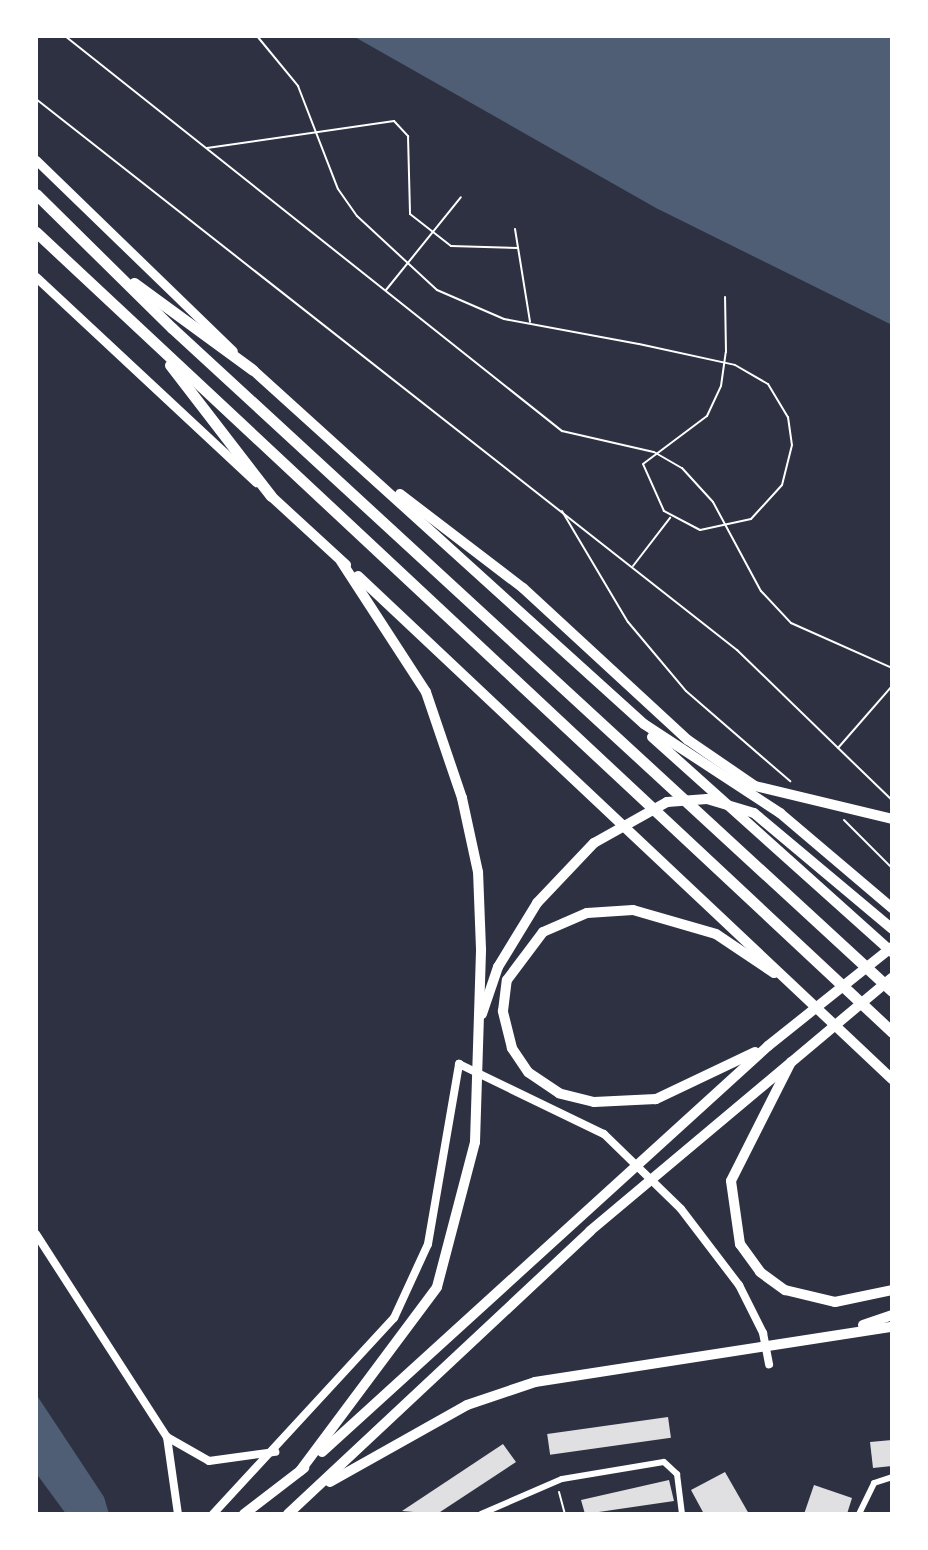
<!DOCTYPE html>
<style>
body{margin:0}
#map{position:relative;width:928px;height:1550px;overflow:hidden;background:#2d3142;font-family:"Alegreya Sans",sans-serif}
div>[style]{position:absolute}
[style*='--x']{left:calc(var(--x)*1px);top:calc(var(--y)*1px);width:calc(var(--w)*1px);rotate:calc(var(--a)*1deg)}
.water>*{inset:0;background:#4f5d75}
.building>*{inset:0;background:#e0e0e3;transform-origin:0 0}
.path>*{height:2px;margin:-1px;padding:0 1px;transform-origin:1px;border-radius:1px;background:#fff}
.minor>*{height:6px;margin:-3px;padding:0 3px;transform-origin:3px;border-radius:3px;background:#fff}
.tertiary>*{height:8px;margin:-4px;padding:0 4px;transform-origin:4px;border-radius:4px;background:#fff}
.secondary>*{height:9px;margin:-4.5px;padding:0 4.5px;transform-origin:4.5px;border-radius:4.5px;background:#fff}
.primary>*{height:10px;margin:-5px;padding:0 5px;transform-origin:5px;border-radius:5px;background:#fff}
.trunk>*{height:11px;margin:-5.5px;padding:0 5.5px;transform-origin:5.5px;border-radius:5.5px;background:#fff}
span{translate:-50% -50%;white-space:nowrap;text-align:center;line-height:1.15;-webkit-text-stroke:6px #fff;paint-order:stroke}
.frame{position:absolute;inset:0;border:38px solid #fff;pointer-events:none}
</style>
<div id="map">
<div class="water">
<i style="clip-path:polygon(353px 36px,892px 36px,892px 325px,656px 208px)"></i>
<i style="clip-path:polygon(36px 1394px,104px 1497px,109px 1514px,66px 1514px,36px 1473px)"></i>
</div>
<div class="building">
<i style="left:668px;top:1417px;width:21px;height:122px;rotate:82deg"></i>
<i style="clip-path:polygon(892px 1440px,892px 1466px,873px 1468px,870px 1442px)"></i>
<i style="clip-path:polygon(503px 1444px,516px 1462px,437px 1514px,402px 1511px)"></i>
<i style="clip-path:polygon(725px 1472px,749px 1514px,704px 1514px,691px 1490px)"></i>
<i style="clip-path:polygon(669px 1480px,674px 1501px,585px 1514px,581px 1500px)"></i>
<i style="clip-path:polygon(814px 1485px,852px 1498px,847px 1514px,804px 1514px)"></i>
</div>
<div class="path">
<i style="--x:65;--y:36;--w:635;--a:38.48"></i>
<i style="--x:562;--y:431;--w:94;--a:12.9"></i>
<i style="--x:654;--y:452;--w:32;--a:30"></i>
<i style="--x:682;--y:468;--w:46;--a:47.6"></i>
<i style="--x:713;--y:502;--w:101;--a:61.7"></i>
<i style="--x:761;--y:591;--w:44;--a:46.8"></i>
<i style="--x:791;--y:623;--w:111;--a:24"></i>
<i style="--x:257;--y:36;--w:65;--a:50.6"></i>
<i style="--x:298;--y:86;--w:110;--a:68.8"></i>
<i style="--x:338;--y:189;--w:33;--a:55"></i>
<i style="--x:357;--y:216;--w:109;--a:42.8"></i>
<i style="--x:437;--y:290;--w:73;--a:23.4"></i>
<i style="--x:504;--y:319;--w:137;--a:10.5"></i>
<i style="--x:639;--y:344;--w:98;--a:12.3"></i>
<i style="--x:735;--y:365;--w:38;--a:30"></i>
<i style="--x:768;--y:384;--w:39;--a:59"></i>
<i style="--x:788;--y:417;--w:28;--a:82"></i>
<i style="--x:792;--y:445;--w:41;--a:104"></i>
<i style="--x:782;--y:485;--w:46;--a:132.4"></i>
<i style="--x:751;--y:519;--w:52;--a:167.8"></i>
<i style="--x:700;--y:530;--w:41;--a:-152.2"></i>
<i style="--x:664;--y:511;--w:51;--a:-114.1"></i>
<i style="--x:643;--y:464;--w:80;--a:-36.9"></i>
<i style="--x:707;--y:416;--w:33;--a:-65"></i>
<i style="--x:721;--y:386;--w:34;--a:-82"></i>
<i style="--x:726;--y:352;--w:55;--a:-91"></i>
<i style="--x:36;--y:99;--w:892;--a:38.17"></i>
<i style="--x:737;--y:650;--w:216;--a:44.1"></i>
<i style="--x:207;--y:148;--w:189;--a:-8.2"></i>
<i style="--x:394;--y:121;--w:21;--a:47"></i>
<i style="--x:408;--y:136;--w:78;--a:88.5"></i>
<i style="--x:410;--y:214;--w:52;--a:38"></i>
<i style="--x:451;--y:246;--w:67;--a:1.7"></i>
<i style="--x:515;--y:229;--w:94;--a:80.8"></i>
<i style="--x:386;--y:290;--w:119;--a:-51.1"></i>
<i style="--x:562;--y:511;--w:129;--a:59.3"></i>
<i style="--x:628;--y:622;--w:90;--a:50"></i>
<i style="--x:686;--y:691;--w:138;--a:40.9"></i>
<i style="--x:633;--y:566;--w:61;--a:-52.4"></i>
<i style="--x:838;--y:748;--w:82;--a:-48.9"></i>
<i style="--x:844;--y:820;--w:68;--a:45"></i>
<i style="--x:559;--y:1492;--w:23;--a:75"></i>
</div>
<div class="minor">
<i style="--x:481;--y:1514;--w:88;--a:-23.4"></i>
<i style="--x:562;--y:1479;--w:103;--a:-9.5"></i>
<i style="--x:664;--y:1462;--w:18;--a:43"></i>
<i style="--x:677;--y:1474;--w:40;--a:82.9"></i>
<i style="--x:859;--y:1514;--w:34;--a:-64"></i>
<i style="--x:874;--y:1483;--w:19;--a:-18"></i>
</div>
<div class="tertiary">
<i style="--x:36;--y:1234;--w:242;--a:57.2"></i>
<i style="--x:167;--y:1437;--w:78;--a:81.9"></i>
<i style="--x:167;--y:1437;--w:48;--a:29.7"></i>
<i style="--x:209;--y:1461;--w:67;--a:-7.8"></i>
<i style="--x:213;--y:1514;--w:267;--a:-47.3"></i>
<i style="--x:394;--y:1318;--w:81;--a:-65.3"></i>
<i style="--x:428;--y:1244;--w:183;--a:-80.2"></i>
<i style="--x:459;--y:1064;--w:161;--a:25.8"></i>
<i style="--x:604;--y:1134;--w:107;--a:44.2"></i>
<i style="--x:681;--y:1209;--w:96;--a:52.7"></i>
<i style="--x:739;--y:1285;--w:54;--a:63.4"></i>
<i style="--x:763;--y:1333;--w:32;--a:79"></i>
</div>
<div class="secondary">
<i style="--x:36;--y:160;--w:274;--a:44.1"></i>
<i style="--x:36;--y:277;--w:301;--a:43"></i>
</div>
<div class="primary">
<i style="--x:253;--y:370;--w:527;--a:42.16"></i>
<i style="--x:644;--y:724;--w:163;--a:33.2"></i>
<i style="--x:780;--y:813;--w:147;--a:40.3"></i>
<i style="--x:400;--y:494;--w:155;--a:37.4"></i>
<i style="--x:523;--y:588;--w:224;--a:42.7"></i>
<i style="--x:688;--y:740;--w:81;--a:34.5"></i>
<i style="--x:755;--y:786;--w:141;--a:13.5"></i>
<i style="--x:271;--y:496;--w:102;--a:42.6"></i>
<i style="--x:358;--y:576;--w:734;--a:43.29"></i>
<i style="--x:652;--y:737;--w:322;--a:41.9"></i>
<i style="--x:482;--y:1014;--w:50;--a:-71.2"></i>
<i style="--x:498;--y:967;--w:75;--a:-58.6"></i>
<i style="--x:537;--y:903;--w:83;--a:-46.5"></i>
<i style="--x:594;--y:843;--w:84;--a:-29.3"></i>
<i style="--x:667;--y:802;--w:40;--a:-4.3"></i>
<i style="--x:707;--y:799;--w:49;--a:16.6"></i>
<i style="--x:754;--y:813;--w:180;--a:40"></i>
<i style="--x:755;--y:1052;--w:110;--a:154.6"></i>
<i style="--x:656;--y:1099;--w:62;--a:177.2"></i>
<i style="--x:594;--y:1102;--w:36;--a:-166"></i>
<i style="--x:559;--y:1093;--w:37;--a:-146"></i>
<i style="--x:528;--y:1072;--w:29;--a:-124"></i>
<i style="--x:512;--y:1048;--w:38;--a:-104"></i>
<i style="--x:503;--y:1011;--w:31;--a:-83"></i>
<i style="--x:507;--y:980;--w:60;--a:-53.1"></i>
<i style="--x:543;--y:932;--w:48;--a:-23.4"></i>
<i style="--x:587;--y:913;--w:46;--a:-3.7"></i>
<i style="--x:633;--y:910;--w:86;--a:16.1"></i>
<i style="--x:716;--y:934;--w:70;--a:33.9"></i>
<i style="--x:791;--y:1062;--w:133;--a:116.8"></i>
<i style="--x:731;--y:1181;--w:64;--a:81.9"></i>
<i style="--x:740;--y:1244;--w:34;--a:54"></i>
<i style="--x:760;--y:1272;--w:31;--a:36"></i>
<i style="--x:785;--y:1290;--w:51;--a:13.5"></i>
<i style="--x:835;--y:1302;--w:58;--a:-11.9"></i>
<i style="--x:863;--y:1325;--w:31;--a:-19"></i>
<i style="--x:322;--y:1452;--w:603;--a:-42.31"></i>
<i style="--x:768;--y:1046;--w:159;--a:-38.6"></i>
<i style="--x:300;--y:1471;--w:229;--a:-53.3"></i>
<i style="--x:437;--y:1287;--w:150;--a:-75.3"></i>
<i style="--x:475;--y:1142;--w:193;--a:-88.2"></i>
<i style="--x:481;--y:949;--w:77;--a:-92.2"></i>
<i style="--x:478;--y:872;--w:76;--a:-102.2"></i>
<i style="--x:462;--y:798;--w:112;--a:-108.8"></i>
<i style="--x:426;--y:692;--w:156;--a:-123"></i>
<i style="--x:330;--y:1482;--w:157;--a:-29.3"></i>
<i style="--x:467;--y:1405;--w:72;--a:-18.7"></i>
<i style="--x:535;--y:1382;--w:361;--a:-8.8"></i>
<i style="--x:244;--y:1514;--w:76;--a:-37.5"></i>
<i style="--x:288;--y:1514;--w:414;--a:-43.1"></i>
<i style="--x:590;--y:1231;--w:394;--a:-40"></i>
</div>
<div class="trunk">
<i style="--x:36;--y:194;--w:191;--a:44.6"></i>
<i style="--x:172;--y:328;--w:979;--a:42.64"></i>
<i style="--x:36;--y:232;--w:1172;--a:43.06"></i>
<i style="--x:134;--y:283;--w:147;--a:36.2"></i>
<i style="--x:170;--y:365;--w:165;--a:52.4"></i>
</div>
<div class="frame"></div>
</div>
